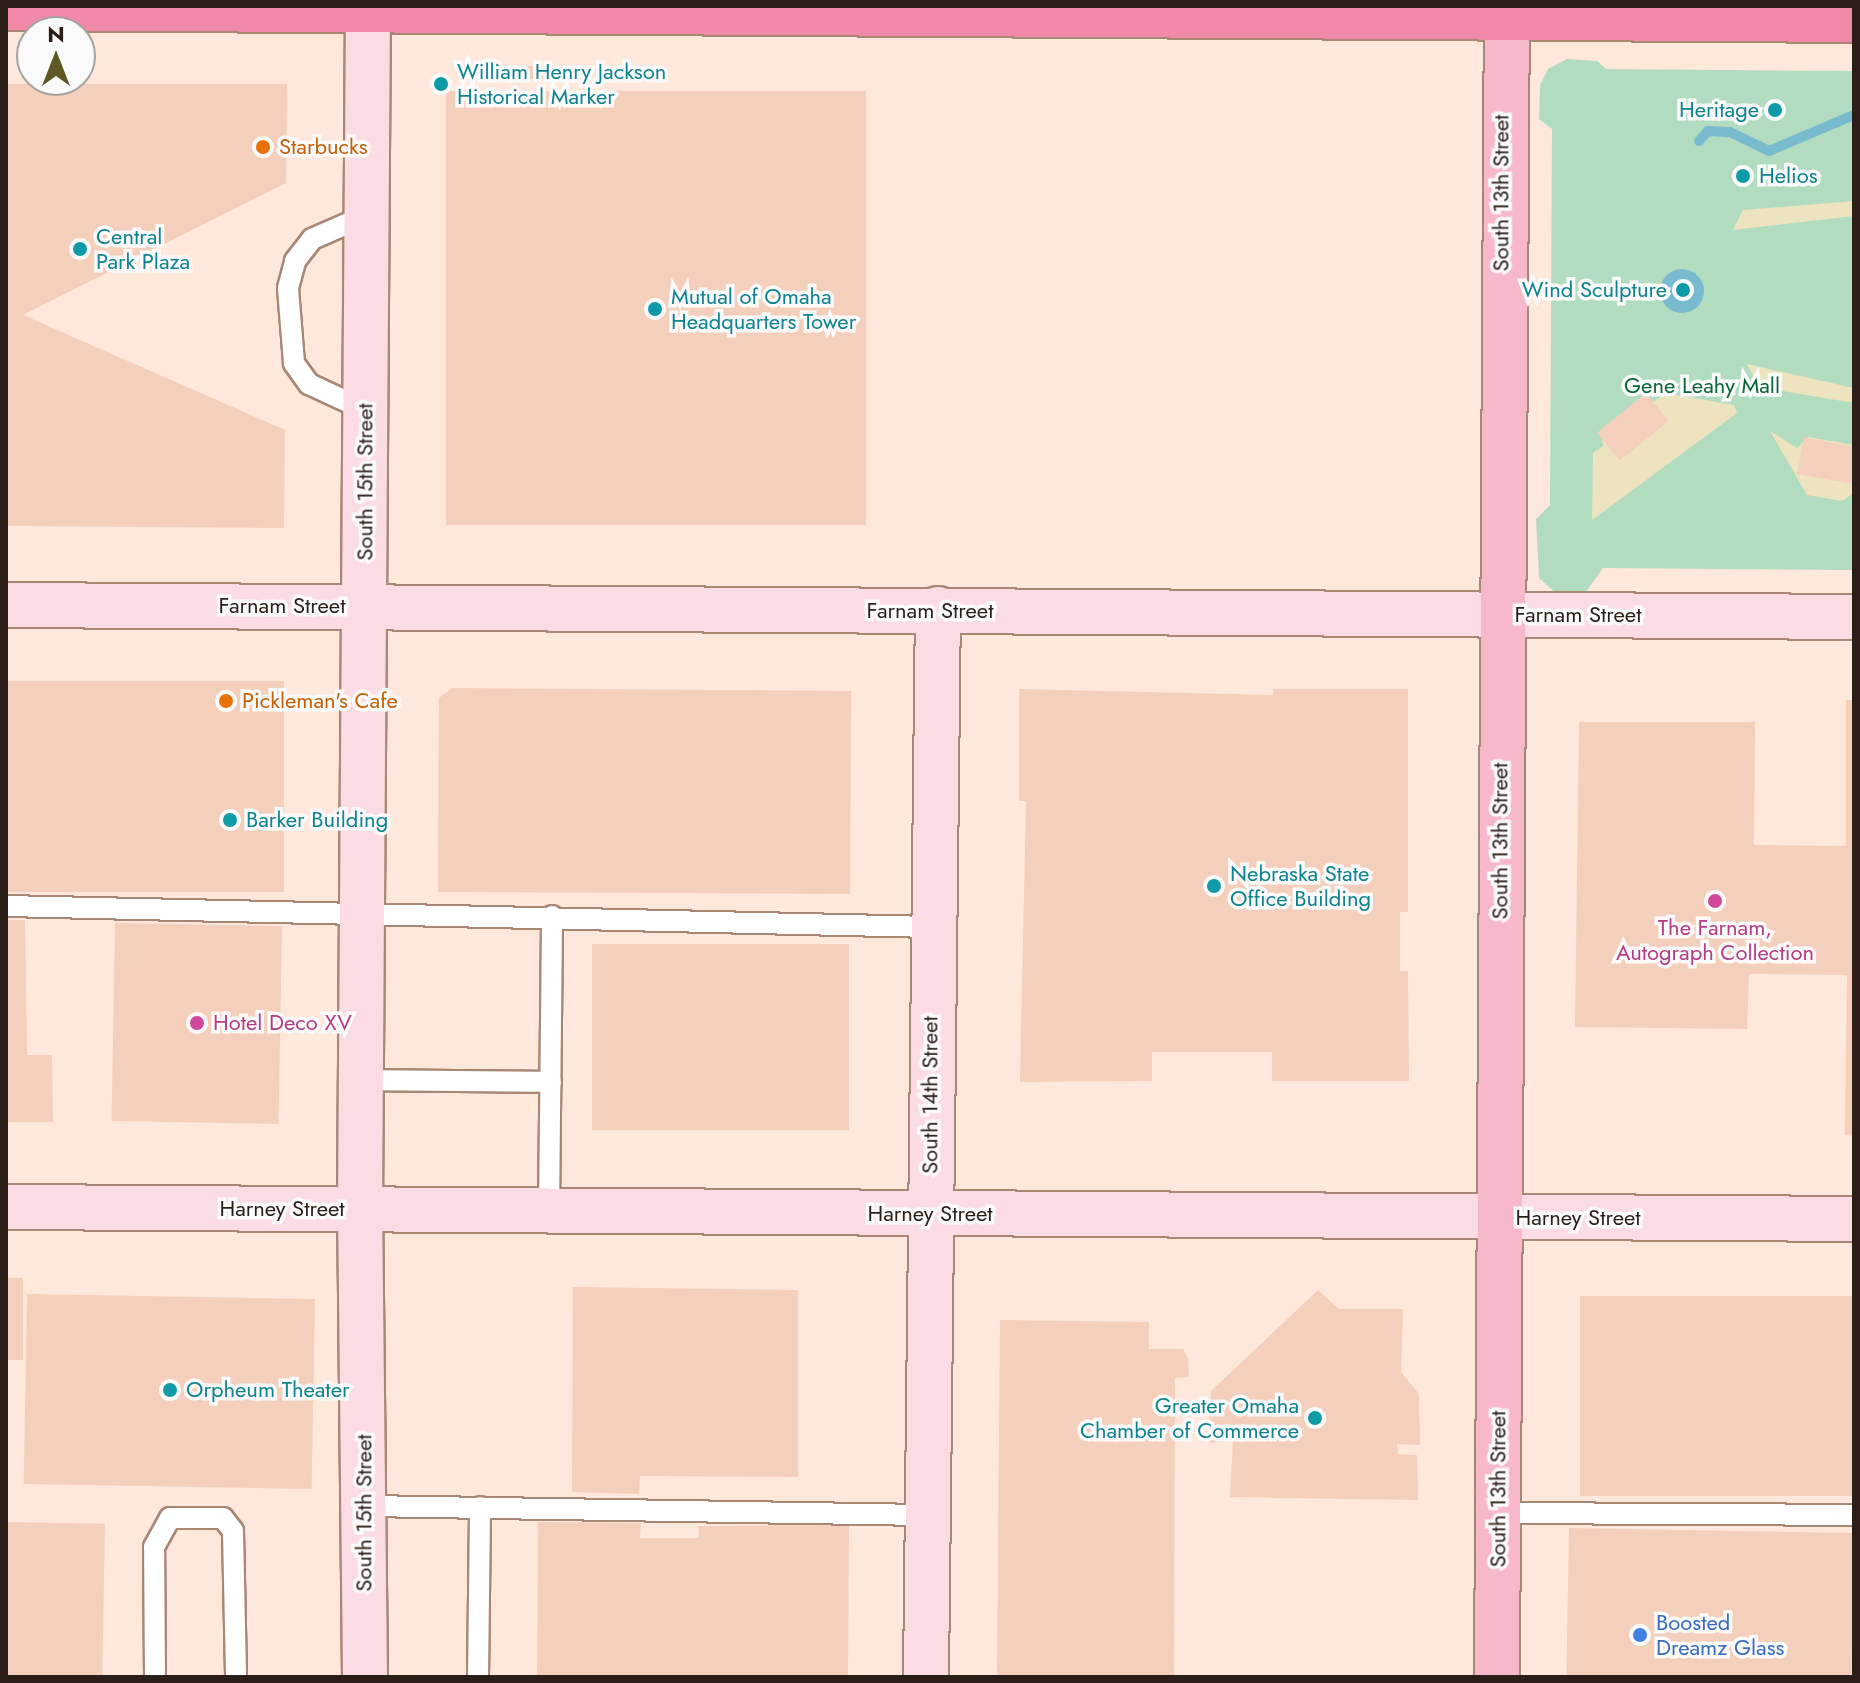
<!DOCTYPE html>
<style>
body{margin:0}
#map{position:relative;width:1860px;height:1683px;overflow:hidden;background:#fee8dc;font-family:Jost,sans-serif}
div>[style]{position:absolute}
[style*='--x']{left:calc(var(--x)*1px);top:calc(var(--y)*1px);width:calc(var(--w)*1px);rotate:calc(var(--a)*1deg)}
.green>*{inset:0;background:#b2dcc0}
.sand>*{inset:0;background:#ede3be}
.water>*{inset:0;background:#78bbcf}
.round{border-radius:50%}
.stream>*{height:10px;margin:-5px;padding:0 5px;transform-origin:5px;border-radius:5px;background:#78bbcf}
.building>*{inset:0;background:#f4cfbc;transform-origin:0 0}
.roads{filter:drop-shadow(2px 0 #a88774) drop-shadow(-2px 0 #a88774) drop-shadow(0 2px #a88774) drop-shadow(0 -2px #a88774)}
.lane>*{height:20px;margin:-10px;padding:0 10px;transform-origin:10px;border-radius:10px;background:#fff}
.secondary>*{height:44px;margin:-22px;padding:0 22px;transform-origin:22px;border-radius:22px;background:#fbdce5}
.primary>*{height:44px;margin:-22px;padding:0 22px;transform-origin:22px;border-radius:22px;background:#f7b8cb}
.highway>*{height:44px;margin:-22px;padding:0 22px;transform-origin:22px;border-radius:22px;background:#f189a9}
.dots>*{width:22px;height:22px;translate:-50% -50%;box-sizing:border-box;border:4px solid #fafafa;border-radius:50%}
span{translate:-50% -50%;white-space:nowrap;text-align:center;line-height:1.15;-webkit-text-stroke:7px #fafafa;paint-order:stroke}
.culture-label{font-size:22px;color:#0d838f}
.left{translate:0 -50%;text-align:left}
.right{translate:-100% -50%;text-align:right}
.food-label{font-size:22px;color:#c56008}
.street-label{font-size:22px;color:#2b1e17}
.park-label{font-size:22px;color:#0d643a}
.hotel-label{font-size:22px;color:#b23c85}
.shop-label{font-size:22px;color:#366cbe}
.frame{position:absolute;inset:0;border:8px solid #2b1e17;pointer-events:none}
.north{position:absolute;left:16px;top:16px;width:80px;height:80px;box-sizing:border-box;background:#fafafa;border:2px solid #a7a29f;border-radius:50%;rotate:0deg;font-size:22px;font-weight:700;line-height:32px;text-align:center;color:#2b1e17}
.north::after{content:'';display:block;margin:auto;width:28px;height:36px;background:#5e5825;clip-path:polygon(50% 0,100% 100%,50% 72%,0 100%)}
</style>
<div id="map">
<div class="green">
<i style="clip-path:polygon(1567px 59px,1597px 61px,1606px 69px,1854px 71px,1854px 570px,1603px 568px,1583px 596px,1558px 595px,1539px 578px,1536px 519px,1550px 505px,1552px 129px,1539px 119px,1540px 85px,1548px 69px)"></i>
</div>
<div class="sand">
<i style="clip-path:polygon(1854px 201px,1854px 216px,1733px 230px,1743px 210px)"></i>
<i style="clip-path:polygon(1747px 364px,1854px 388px,1854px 403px,1759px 387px)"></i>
<i style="clip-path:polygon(1665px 393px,1734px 405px,1737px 413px,1592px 520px,1593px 453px,1603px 446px,1601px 430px,1641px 398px,1655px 401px)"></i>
<i style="clip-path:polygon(1770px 431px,1797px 448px,1808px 437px,1854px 445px,1854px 493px,1842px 501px,1807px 495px)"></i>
</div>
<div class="water">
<i class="round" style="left:1660px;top:269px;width:44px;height:44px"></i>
</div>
<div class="stream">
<i style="--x:1699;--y:141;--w:13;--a:-48"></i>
<i style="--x:1708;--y:131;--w:22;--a:3"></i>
<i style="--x:1730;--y:132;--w:43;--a:26"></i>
<i style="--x:1769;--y:151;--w:92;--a:-23"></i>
</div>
<div class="building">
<i style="left:511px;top:66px;width:39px;height:13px"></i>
<i style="clip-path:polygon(6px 84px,287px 84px,286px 183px,23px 315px,285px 430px,284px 528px,6px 526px)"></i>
<i style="left:446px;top:91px;width:420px;height:434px"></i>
<i style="left:1646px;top:393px;width:36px;height:63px;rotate:51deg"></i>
<i style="clip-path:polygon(1804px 437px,1854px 447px,1854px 484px,1797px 474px)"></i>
<i style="left:6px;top:681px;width:278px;height:211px"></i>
<i style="clip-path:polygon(452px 688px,851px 691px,850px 894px,438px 892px,439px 698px)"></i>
<i style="clip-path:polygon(1019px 689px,1273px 695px,1273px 689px,1408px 689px,1408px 912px,1400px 912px,1400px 971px,1408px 971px,1409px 1081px,1272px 1081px,1272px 1052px,1152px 1052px,1152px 1081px,1020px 1082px,1026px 801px,1019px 801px)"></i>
<i style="clip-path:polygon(1846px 700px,1854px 700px,1854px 1136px,1845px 1135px,1847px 975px,1749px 974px,1747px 1029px,1575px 1027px,1579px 722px,1755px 722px,1754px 845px,1846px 846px)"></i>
<i style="clip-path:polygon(6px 920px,25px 920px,27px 1055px,52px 1055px,53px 1122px,6px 1122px)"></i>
<i style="left:115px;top:923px;width:167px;height:198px;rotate:1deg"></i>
<i style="left:592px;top:944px;width:257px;height:186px"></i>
<i style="left:6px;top:1278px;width:17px;height:82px"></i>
<i style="clip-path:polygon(573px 1287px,798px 1290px,798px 1477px,640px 1476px,639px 1494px,572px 1492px)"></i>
<i style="clip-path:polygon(1318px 1290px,1339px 1309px,1403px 1309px,1401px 1372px,1419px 1394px,1420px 1445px,1397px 1444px,1398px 1454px,1417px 1455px,1418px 1500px,1230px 1497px,1233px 1441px,1209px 1443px,1211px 1391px)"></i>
<i style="left:27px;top:1294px;width:288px;height:190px;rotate:1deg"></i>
<i style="left:1580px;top:1296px;width:274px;height:200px"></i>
<i style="clip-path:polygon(1000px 1320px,1149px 1322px,1149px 1349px,1183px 1349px,1188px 1359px,1189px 1377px,1175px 1378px,1174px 1677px,997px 1677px)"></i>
<i style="left:6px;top:1522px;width:99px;height:155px;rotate:1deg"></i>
<i style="clip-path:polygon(538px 1522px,641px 1523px,640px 1538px,699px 1538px,698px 1526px,849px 1525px,848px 1677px,537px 1677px)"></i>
<i style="left:1569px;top:1528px;width:285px;height:149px;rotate:1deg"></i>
</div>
<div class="roads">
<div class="lane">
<i style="--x:365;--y:410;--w:62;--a:-155.1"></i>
<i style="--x:309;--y:384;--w:26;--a:-126"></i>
<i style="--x:294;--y:363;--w:75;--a:-94.6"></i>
<i style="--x:288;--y:288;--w:28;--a:-75"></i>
<i style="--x:295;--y:261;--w:28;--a:-52"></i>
<i style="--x:312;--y:239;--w:60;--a:-23.6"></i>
<i style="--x:6;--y:906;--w:925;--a:1.3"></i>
<i style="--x:361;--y:1080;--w:190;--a:0.6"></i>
<i style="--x:549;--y:1211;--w:295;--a:-89.4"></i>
<i style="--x:365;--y:1506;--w:562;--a:0.92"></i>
<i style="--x:1497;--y:1513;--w:357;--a:0.3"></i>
<i style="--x:155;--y:1677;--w:130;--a:-90.4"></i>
<i style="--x:154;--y:1547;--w:33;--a:-61"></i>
<i style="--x:170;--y:1518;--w:53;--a:0"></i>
<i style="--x:223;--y:1518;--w:16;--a:52"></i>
<i style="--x:233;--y:1531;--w:146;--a:88.8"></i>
<i style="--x:478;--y:1677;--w:170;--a:-89.3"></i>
</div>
<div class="secondary">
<i style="--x:6;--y:605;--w:1848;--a:0.37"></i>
<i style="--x:6;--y:1207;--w:1848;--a:0.37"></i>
<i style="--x:365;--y:1677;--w:467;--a:-90.6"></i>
<i style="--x:360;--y:1210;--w:1204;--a:-89.62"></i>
<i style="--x:926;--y:1677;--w:1068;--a:-89.36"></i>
</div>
<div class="primary">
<i style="--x:1497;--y:1677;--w:1671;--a:-89.66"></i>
</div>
<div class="highway">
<i style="--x:6;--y:8;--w:1848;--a:0.37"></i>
</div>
</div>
<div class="dots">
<i style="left:441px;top:84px;background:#0f9aa8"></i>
<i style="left:1775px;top:110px;background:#0f9aa8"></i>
<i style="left:263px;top:147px;background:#e8710a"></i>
<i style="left:1743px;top:176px;background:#0f9aa8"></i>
<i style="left:80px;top:249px;background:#0f9aa8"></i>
<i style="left:1683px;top:290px;background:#0f9aa8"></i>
<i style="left:655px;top:309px;background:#0f9aa8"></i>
<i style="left:226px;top:701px;background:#e8710a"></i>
<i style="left:230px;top:820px;background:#0f9aa8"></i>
<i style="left:1214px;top:886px;background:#0f9aa8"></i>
<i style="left:1715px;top:901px;background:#d1479c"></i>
<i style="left:197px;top:1023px;background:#d1479c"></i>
<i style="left:170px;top:1390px;background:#0f9aa8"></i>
<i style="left:1315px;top:1418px;background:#0f9aa8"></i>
<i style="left:1640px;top:1635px;background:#3f7fe0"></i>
</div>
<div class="culture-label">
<span class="left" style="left:457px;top:84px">William Henry Jackson<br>Historical Marker</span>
<span class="right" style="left:1759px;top:110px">Heritage</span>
<span class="left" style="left:1759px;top:176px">Helios</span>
<span class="left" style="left:96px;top:249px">Central<br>Park Plaza</span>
<span class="right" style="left:1667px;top:290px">Wind Sculpture</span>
<span class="left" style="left:671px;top:309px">Mutual of Omaha<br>Headquarters Tower</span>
<span class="left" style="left:246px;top:820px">Barker Building</span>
<span class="left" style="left:1230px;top:886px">Nebraska State<br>Office Building</span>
<span class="left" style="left:186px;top:1390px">Orpheum Theater</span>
<span class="right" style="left:1299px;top:1418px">Greater Omaha<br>Chamber of Commerce</span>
</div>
<div class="food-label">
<span class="left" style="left:279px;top:147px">Starbucks</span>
<span class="left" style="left:242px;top:701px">Pickleman's Cafe</span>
</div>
<div class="street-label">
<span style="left:1501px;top:193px;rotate:-90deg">South 13th Street</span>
<span style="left:365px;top:482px;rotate:-90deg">South 15th Street</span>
<span style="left:282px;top:606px">Farnam Street</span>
<span style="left:930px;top:611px">Farnam Street</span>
<span style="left:1578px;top:615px">Farnam Street</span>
<span style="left:1500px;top:841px;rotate:-90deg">South 13th Street</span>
<span style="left:930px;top:1095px;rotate:-90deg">South 14th Street</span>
<span style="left:282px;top:1209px">Harney Street</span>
<span style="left:930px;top:1214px">Harney Street</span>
<span style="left:1578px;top:1218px">Harney Street</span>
<span style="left:1498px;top:1489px;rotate:-90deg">South 13th Street</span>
<span style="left:364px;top:1513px;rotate:-90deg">South 15th Street</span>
</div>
<div class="park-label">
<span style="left:1702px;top:386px">Gene Leahy Mall</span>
</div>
<div class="hotel-label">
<span style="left:1715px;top:940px">The Farnam,<br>Autograph Collection</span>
<span class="left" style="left:213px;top:1023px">Hotel Deco XV</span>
</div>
<div class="shop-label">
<span class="left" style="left:1656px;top:1635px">Boosted<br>Dreamz Glass</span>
</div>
<div class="frame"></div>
<div class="north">N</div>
</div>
